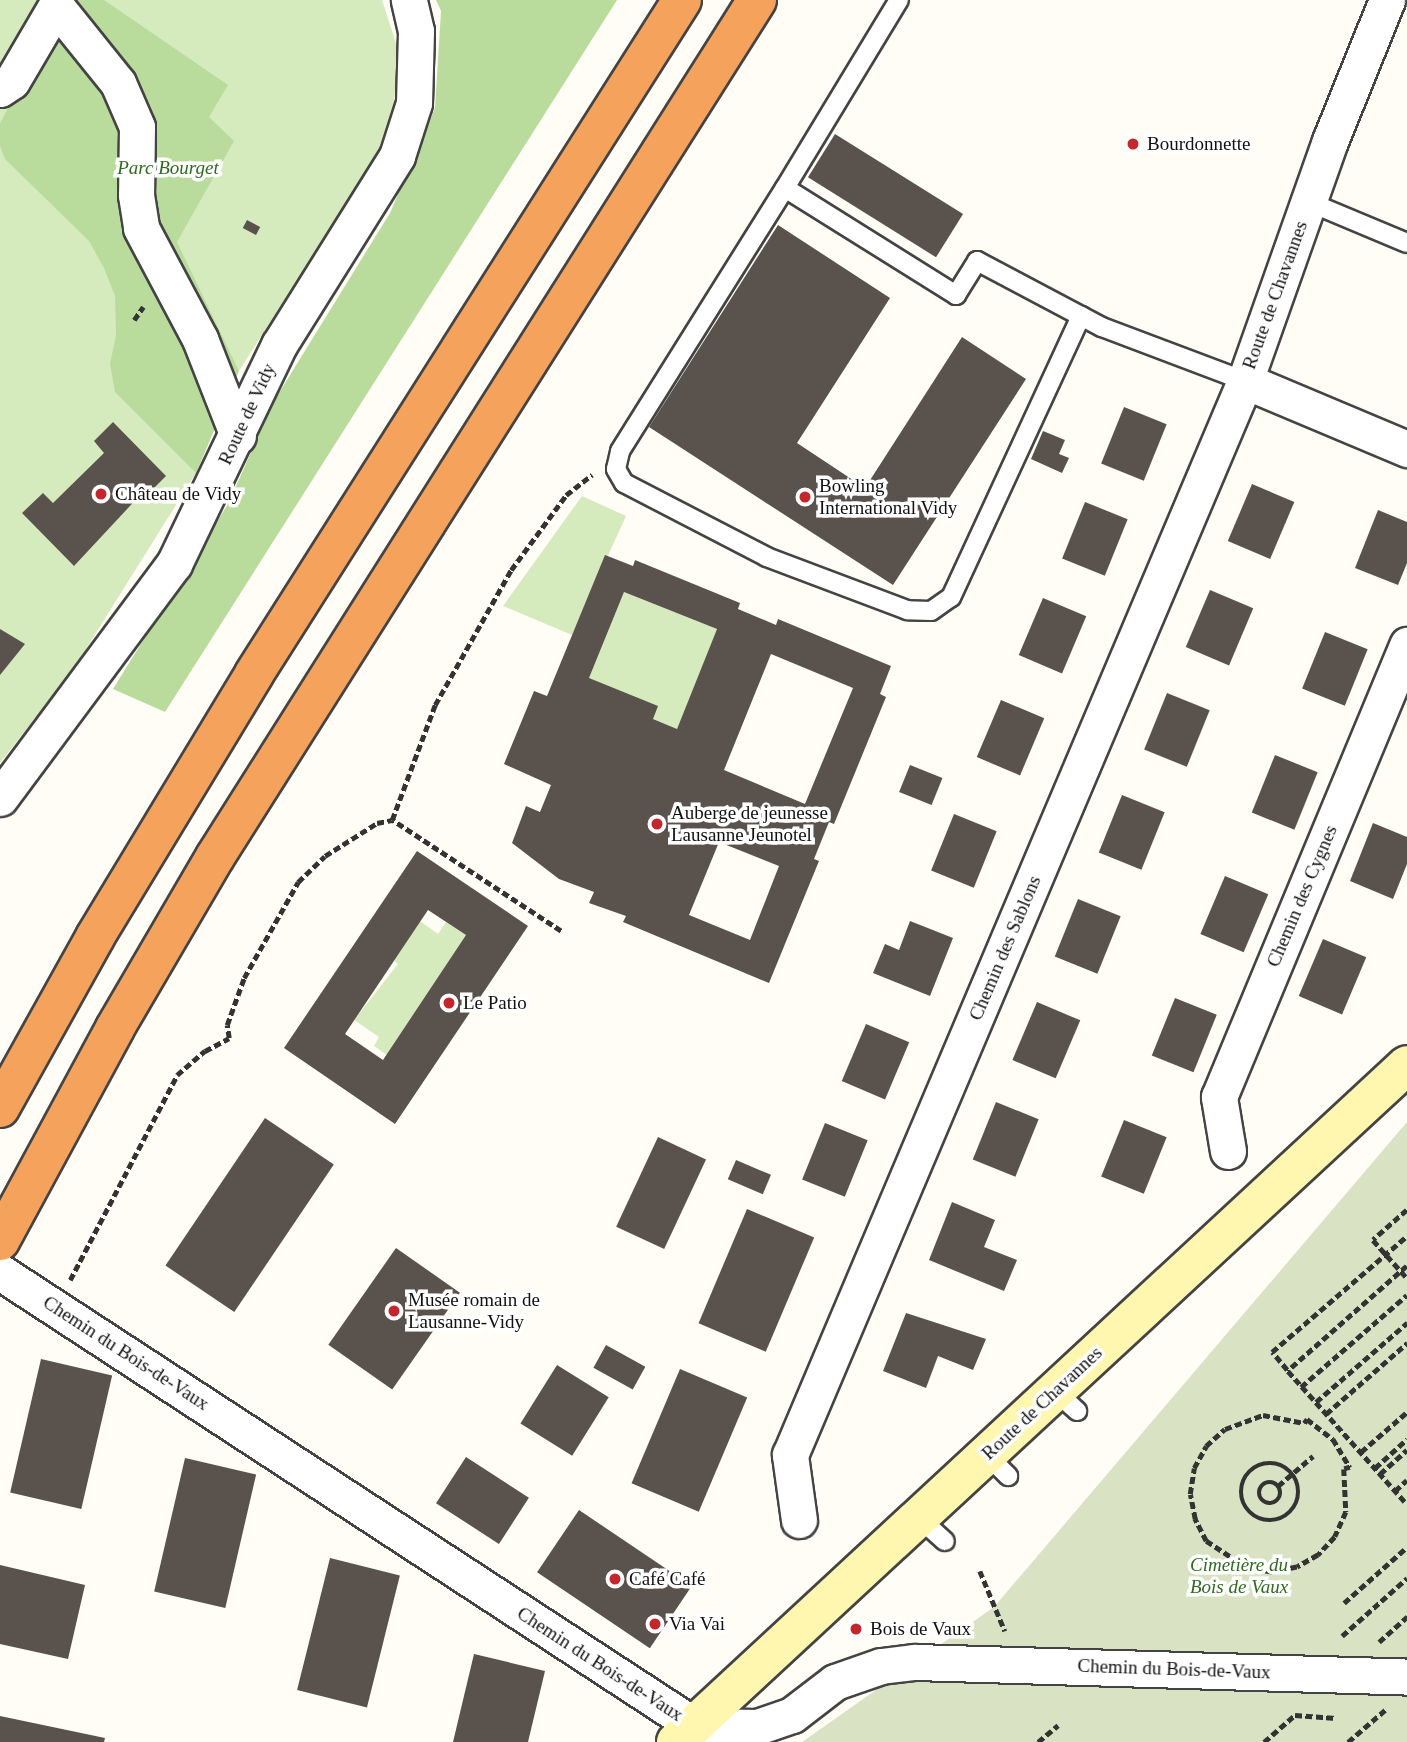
<!DOCTYPE html>
<meta charset="utf-8">
<style>
body{margin:0}
#map{position:relative;width:1407px;height:1742px;overflow:hidden;background:#fffdf5;font-family:Georgia,serif}
div>[style]{position:absolute}
[style*='--x']{left:calc(var(--x)*1px);top:calc(var(--y)*1px);width:calc(var(--w)*1px);rotate:calc(var(--a)*1deg)}
.green>*{inset:0;background:#d5ebbd}
.forest>*{inset:0;background:#b9dc9c}
.cemetery>*{inset:0;background:#d9e3c4}
.building>*{inset:0;background:#5a524d;transform-origin:0 0}
.path>*{height:4.5px;margin-top:-2.25px;transform-origin:0;background:repeating-linear-gradient(90deg,#333 0 7px,transparent 0 10.5px)}
.path>.ring{margin:-2.25px;padding:0;box-sizing:content-box;background:none;border:4.5px solid #333;border-radius:50%}
.roads{filter:drop-shadow(2px 0 #444) drop-shadow(-2px 0 #444) drop-shadow(0 2px #444) drop-shadow(0 -2px #444)}
.lane>*{height:18px;margin:-9px;padding:0 9px;transform-origin:9px;border-radius:9px;background:#fff}
.street>*{height:35px;margin:-17.5px;padding:0 17.5px;transform-origin:17.5px;border-radius:17.5px;background:#fff}
.secondary>*{height:38px;margin:-19px;padding:0 19px;transform-origin:19px;border-radius:19px;background:#fff6b0}
.highway>*{height:38px;margin:-19px;padding:0 19px;transform-origin:19px;border-radius:19px;background:#f5a25d}
.dots>*{width:19px;height:19px;translate:-50% -50%;box-sizing:border-box;border:4px solid #fff;border-radius:50%}
span{translate:-50% -50%;white-space:nowrap;text-align:center;line-height:1.15;-webkit-text-stroke:7px #fff;paint-order:stroke}
.poi-label{font-size:19px;color:#111}
.left{translate:0 -50%;text-align:left}
.park-label{font-size:19px;color:#2f6b1f;font-style:italic}
.street-label{font-size:19px;color:#111}
</style>
<div id="map">
<div class="green">
<i style="clip-path:polygon(0 0,382px 0,398px 49px,394px 104px,380px 149px,239px 371px,196px 473px,74px 668px,0 763px)"></i>
<i style="clip-path:polygon(582px 496px,626px 516px,572px 635px,503px 606px)"></i>
<i style="clip-path:polygon(624px 592px,717px 629px,677px 729px,653px 719px,589px 678px)"></i>
<i style="clip-path:polygon(420px 921px,438px 934px,446px 922px,466px 935px,387px 1055px,374px 1046px,379px 1037px,354px 1020px,398px 964px,394px 961px)"></i>
</div>
<div class="forest">
<i style="clip-path:polygon(67px 0,104px 0,228px 85px,209px 117px,234px 141px,177px 242px,239px 371px,196px 473px,115px 392px,110px 364px,116px 335px,115px 296px,104px 268px,89px 241px,5px 159px,0 146px,0 123px)"></i>
<i style="clip-path:polygon(436px 0,617px 0,165px 712px,113px 689px,228px 504px,274px 401px,390px 213px,435px 108px,441px 11px)"></i>
</div>
<div class="cemetery">
<i style="clip-path:polygon(1407px 1122px,1407px 1742px,802px 1742px,994px 1607px)"></i>
</div>
<div class="building">
<i style="left:835px;top:134px;width:151px;height:51px;rotate:32deg"></i>
<i style="left:247px;top:220px;width:15px;height:9px;rotate:28deg"></i>
<i style="clip-path:polygon(778px 225px,890px 298px,797px 443px,865px 488px,962px 337px,1026px 379px,893px 585px,649px 427px)"></i>
<i style="left:1124px;top:407px;width:46px;height:61px;rotate:22deg"></i>
<i style="clip-path:polygon(113px 422px,166px 476px,146px 496px,143px 492px,74px 566px,22px 513px,43px 493px,53px 503px,104px 453px,94px 441px)"></i>
<i style="clip-path:polygon(1043px 431px,1065px 440px,1059px 454px,1069px 458px,1062px 473px,1031px 459px)"></i>
<i style="left:1252px;top:484px;width:46px;height:62px;rotate:23deg"></i>
<i style="left:1085px;top:502px;width:46px;height:61px;rotate:22deg"></i>
<i style="clip-path:polygon(1378px 510px,1407px 522px,1407px 563px,1398px 585px,1355px 568px)"></i>
<i style="clip-path:polygon(evenodd,605px 555px,633px 566px,635px 560px,740px 603px,738px 609px,776px 625px,778px 619px,891px 666px,880px 694px,886px 697px,834px 824px,829px 822px,814px 859px,819px 861px,769px 983px,623px 922px,626px 916px,589px 903px,594px 892px,559px 879px,512px 843px,526px 806px,540px 812px,551px 785px,504px 764px,534px 691px,547px 696px,605px 555px,624px 592px,717px 629px,677px 729px,653px 719px,658px 706px,589px 678px,624px 592px,605px 555px,771px 654px,853px 688px,805px 804px,724px 770px,771px 654px,605px 555px,719px 842px,779px 866px,750px 940px,689px 915px,719px 842px)"></i>
<i style="left:1210px;top:590px;width:47px;height:62px;rotate:23deg"></i>
<i style="left:1043px;top:598px;width:47px;height:62px;rotate:23deg"></i>
<i style="clip-path:polygon(0 629px,25px 644px,0 675px)"></i>
<i style="left:1325px;top:632px;width:46px;height:61px;rotate:22deg"></i>
<i style="left:1167px;top:693px;width:46px;height:61px;rotate:22deg"></i>
<i style="left:1001px;top:700px;width:47px;height:62px;rotate:23deg"></i>
<i style="left:1275px;top:755px;width:46px;height:62px;rotate:22deg"></i>
<i style="left:910px;top:765px;width:35px;height:29px;rotate:22deg"></i>
<i style="left:1122px;top:795px;width:46px;height:62px;rotate:22deg"></i>
<i style="left:954px;top:814px;width:46px;height:61px;rotate:22deg"></i>
<i style="clip-path:polygon(1373px 823px,1407px 837px,1407px 864px,1393px 899px,1350px 881px)"></i>
<i style="clip-path:polygon(evenodd,417px 851px,528px 926px,395px 1124px,284px 1048px,417px 851px,428px 910px,466px 935px,383px 1060px,345px 1034px,428px 910px)"></i>
<i style="left:1225px;top:876px;width:47px;height:63px;rotate:23deg"></i>
<i style="left:1078px;top:899px;width:46px;height:62px;rotate:22deg"></i>
<i style="clip-path:polygon(910px 921px,953px 938px,930px 996px,873px 973px,885px 944px,899px 950px)"></i>
<i style="left:1323px;top:939px;width:47px;height:62px;rotate:23deg"></i>
<i style="left:1175px;top:998px;width:45px;height:62px;rotate:22deg"></i>
<i style="left:1037px;top:1002px;width:47px;height:63px;rotate:23deg"></i>
<i style="left:866px;top:1024px;width:47px;height:62px;rotate:23deg"></i>
<i style="left:996px;top:1102px;width:46px;height:62px;rotate:22deg"></i>
<i style="left:265px;top:1118px;width:83px;height:178px;rotate:34deg"></i>
<i style="left:1124px;top:1120px;width:46px;height:61px;rotate:22deg"></i>
<i style="left:825px;top:1123px;width:46px;height:61px;rotate:22deg"></i>
<i style="left:658px;top:1137px;width:53px;height:99px;rotate:25deg"></i>
<i style="left:736px;top:1160px;width:38px;height:21px;rotate:23deg"></i>
<i style="clip-path:polygon(952px 1202px,995px 1220px,984px 1247px,1017px 1260px,1004px 1291px,929px 1260px)"></i>
<i style="left:747px;top:1209px;width:73px;height:124px;rotate:23deg"></i>
<i style="left:396px;top:1248px;width:78px;height:118px;rotate:35deg"></i>
<i style="clip-path:polygon(906px 1313px,986px 1339px,973px 1370px,938px 1356px,926px 1388px,883px 1371px)"></i>
<i style="left:606px;top:1345px;width:45px;height:26px;rotate:29deg"></i>
<i style="left:41px;top:1359px;width:73px;height:137px;rotate:13deg"></i>
<i style="left:557px;top:1365px;width:61px;height:69px;rotate:32deg"></i>
<i style="left:680px;top:1369px;width:73px;height:124px;rotate:23deg"></i>
<i style="left:466px;top:1457px;width:75px;height:55px;rotate:33deg"></i>
<i style="left:185px;top:1458px;width:73px;height:137px;rotate:13deg"></i>
<i style="left:579px;top:1510px;width:136px;height:75px;rotate:34deg"></i>
<i style="left:330px;top:1558px;width:72px;height:136px;rotate:14deg"></i>
<i style="clip-path:polygon(0 1565px,85px 1585px,68px 1659px,0 1644px)"></i>
<i style="clip-path:polygon(474px 1654px,545px 1671px,528px 1742px,453px 1742px)"></i>
<i style="clip-path:polygon(0 1716px,105px 1738px,104px 1742px,0 1742px)"></i>
</div>
<div class="path">
<i style="--x:134;--y:320;--w:16;--a:-55"></i>
<i style="--x:561;--y:931;--w:202;--a:-146.7"></i>
<i style="--x:392;--y:820;--w:123;--a:-69.5"></i>
<i style="--x:435;--y:705;--w:155;--a:-60.6"></i>
<i style="--x:511;--y:570;--w:93;--a:-53.7"></i>
<i style="--x:566;--y:495;--w:33;--a:-38"></i>
<i style="--x:1407;--y:1210;--w:45;--a:138.6"></i>
<i style="--x:1373;--y:1240;--w:51;--a:48.2"></i>
<i style="--x:1407;--y:1266;--w:159;--a:138.6"></i>
<i style="--x:1288;--y:1371;--w:178;--a:48.2"></i>
<i style="--x:70;--y:1280;--w:231;--a:-62.4"></i>
<i style="--x:177;--y:1075;--w:37;--a:-41"></i>
<i style="--x:205;--y:1051;--w:27;--a:-28"></i>
<i style="--x:229;--y:1038;--w:13;--a:-99"></i>
<i style="--x:227;--y:1025;--w:50;--a:-70.1"></i>
<i style="--x:244;--y:978;--w:110;--a:-60.6"></i>
<i style="--x:298;--y:882;--w:37;--a:-44"></i>
<i style="--x:325;--y:856;--w:62;--a:-32.4"></i>
<i style="--x:377;--y:823;--w:15;--a:-11"></i>
<i style="--x:1287;--y:1370;--w:23;--a:-130"></i>
<i style="--x:1272;--y:1352;--w:178;--a:-40.7"></i>
<i style="--x:1301;--y:1387;--w:140;--a:-41"></i>
<i style="--x:1316;--y:1402;--w:121;--a:-41"></i>
<i style="--x:1326;--y:1414;--w:108;--a:-41.2"></i>
<i style="--x:1263;--y:1415;--w:42;--a:11"></i>
<i style="--x:1304;--y:1423;--w:5;--a:-53"></i>
<i style="--x:1307;--y:1419;--w:33;--a:38"></i>
<i style="--x:1333;--y:1439;--w:33;--a:59"></i>
<i style="--x:1350;--y:1467;--w:6;--a:162"></i>
<i style="--x:1344;--y:1469;--w:43;--a:87.3"></i>
<i style="--x:1346;--y:1512;--w:27;--a:114"></i>
<i style="--x:1335;--y:1537;--w:25;--a:133"></i>
<i style="--x:1318;--y:1555;--w:24;--a:150"></i>
<i style="--x:1297;--y:1567;--w:25;--a:169"></i>
<i style="--x:1272;--y:1572;--w:25;--a:-171"></i>
<i style="--x:1247;--y:1568;--w:49;--a:-146.6"></i>
<i style="--x:1206;--y:1541;--w:25;--a:-117"></i>
<i style="--x:1195;--y:1519;--w:25;--a:-101"></i>
<i style="--x:1190;--y:1494;--w:26;--a:-81"></i>
<i style="--x:1194;--y:1468;--w:25;--a:-61"></i>
<i style="--x:1206;--y:1446;--w:25;--a:-42"></i>
<i style="--x:1225;--y:1429;--w:40;--a:-20.2"></i>
<i style="--x:1361;--y:1452;--w:61;--a:-41"></i>
<i class="ring" style="left:1241px;top:1463px;width:53.5px;height:53.5px"></i>
<i style="--x:1375;--y:1468;--w:43;--a:-42.2"></i>
<i style="--x:1380;--y:1474;--w:36;--a:-42"></i>
<i class="ring" style="left:1259px;top:1482px;width:17.5px;height:17.5px"></i>
<i style="--x:1278;--y:1486;--w:46;--a:-40.6"></i>
<i style="--x:1395;--y:1491;--w:16;--a:-43"></i>
<i style="--x:980;--y:1571;--w:65;--a:67.4"></i>
<i style="--x:1344;--y:1603;--w:84;--a:-41.6"></i>
<i style="--x:1342;--y:1636;--w:87;--a:-41.7"></i>
<i style="--x:1379;--y:1642;--w:38;--a:-42"></i>
<i style="--x:1038;--y:1742;--w:26;--a:-40"></i>
<i style="--x:1264;--y:1742;--w:41;--a:-41.1"></i>
<i style="--x:1295;--y:1715;--w:41;--a:4.2"></i>
<i style="--x:1348;--y:1742;--w:49;--a:-40.9"></i>
</div>
<div class="roads">
<div class="lane">
<i style="--x:785;--y:188;--w:220;--a:-58.8"></i>
<i style="--x:1309;--y:202;--w:106;--a:22.7"></i>
<i style="--x:1081;--y:316;--w:310;--a:114.8"></i>
<i style="--x:951;--y:597;--w:24;--a:145"></i>
<i style="--x:931;--y:611;--w:24;--a:-178"></i>
<i style="--x:907;--y:610;--w:150;--a:-159.3"></i>
<i style="--x:767;--y:557;--w:161;--a:-152.6"></i>
<i style="--x:624;--y:483;--w:16;--a:-120"></i>
<i style="--x:616;--y:469;--w:18;--a:-77"></i>
<i style="--x:620;--y:451;--w:310;--a:-57.9"></i>
<i style="--x:785;--y:188;--w:202;--a:32"></i>
<i style="--x:956;--y:295;--w:40;--a:-58"></i>
<i style="--x:977;--y:261;--w:118;--a:27.9"></i>
<i style="--x:1081;--y:316;--w:24;--a:28"></i>
<i style="--x:1102;--y:327;--w:153;--a:20.7"></i>
<i style="--x:1055;--y:1391;--w:30;--a:42"></i>
<i style="--x:987;--y:1455;--w:30;--a:45"></i>
<i style="--x:918;--y:1517;--w:36;--a:42"></i>
</div>
<div class="street">
<i style="--x:0;--y:89;--w:14;--a:-34"></i>
<i style="--x:12;--y:81;--w:87;--a:-59.6"></i>
<i style="--x:56;--y:6;--w:99;--a:51.2"></i>
<i style="--x:118;--y:83;--w:48;--a:66.6"></i>
<i style="--x:137;--y:127;--w:68;--a:90.8"></i>
<i style="--x:136;--y:195;--w:33;--a:81"></i>
<i style="--x:141;--y:228;--w:126;--a:62"></i>
<i style="--x:200;--y:339;--w:104;--a:68.6"></i>
<i style="--x:1245;--y:381;--w:176;--a:22.8"></i>
<i style="--x:0;--y:798;--w:292;--a:-53.4"></i>
<i style="--x:174;--y:564;--w:243;--a:-64.4"></i>
<i style="--x:279;--y:345;--w:223;--a:-58"></i>
<i style="--x:397;--y:156;--w:56;--a:-72.2"></i>
<i style="--x:414;--y:103;--w:72;--a:-88.4"></i>
<i style="--x:416;--y:31;--w:32;--a:-103"></i>
<i style="--x:1228;--y:1151;--w:55;--a:-99.5"></i>
<i style="--x:1219;--y:1097;--w:490;--a:-67.4"></i>
<i style="--x:0;--y:1272;--w:830;--a:33.15"></i>
<i style="--x:695;--y:1726;--w:62;--a:0.9"></i>
<i style="--x:757;--y:1727;--w:37;--a:-19"></i>
<i style="--x:792;--y:1715;--w:54;--a:-37.5"></i>
<i style="--x:835;--y:1682;--w:49;--a:-19.2"></i>
<i style="--x:881;--y:1666;--w:34;--a:-7"></i>
<i style="--x:915;--y:1662;--w:492;--a:1.7"></i>
<i style="--x:799;--y:1520;--w:66;--a:-97.9"></i>
<i style="--x:790;--y:1455;--w:1166;--a:-67.04"></i>
<i style="--x:1245;--y:381;--w:255;--a:-70.5"></i>
<i style="--x:1330;--y:141;--w:152;--a:-68"></i>
</div>
<div class="secondary">
<i style="--x:676;--y:1742;--w:996;--a:-42.8"></i>
</div>
<div class="highway">
<i style="--x:0;--y:1108;--w:196;--a:-60.9"></i>
<i style="--x:95;--y:937;--w:307;--a:-58.8"></i>
<i style="--x:254;--y:674;--w:798;--a:-57.58"></i>
<i style="--x:0;--y:1241;--w:242;--a:-61.6"></i>
<i style="--x:115;--y:1028;--w:198;--a:-59.7"></i>
<i style="--x:215;--y:857;--w:1014;--a:-57.69"></i>
</div>
</div>
<div class="dots">
<i style="left:1133px;top:144px;background:#c4262e"></i>
<i style="left:101px;top:494px;background:#c4262e"></i>
<i style="left:805px;top:497px;background:#c4262e"></i>
<i style="left:657px;top:824px;background:#c4262e"></i>
<i style="left:449px;top:1003px;background:#c4262e"></i>
<i style="left:394px;top:1311px;background:#c4262e"></i>
<i style="left:615px;top:1579px;background:#c4262e"></i>
<i style="left:655px;top:1624px;background:#c4262e"></i>
<i style="left:856px;top:1629px;background:#c4262e"></i>
</div>
<div class="poi-label">
<span class="left" style="left:1147px;top:144px">Bourdonnette</span>
<span class="left" style="left:819px;top:497px">Bowling<br>International Vidy</span>
<span class="left" style="left:115px;top:494px">Château de Vidy</span>
<span class="left" style="left:671px;top:824px">Auberge de jeunesse<br>Lausanne Jeunotel</span>
<span class="left" style="left:463px;top:1003px">Le Patio</span>
<span class="left" style="left:408px;top:1311px">Musée romain de<br>Lausanne-Vidy</span>
<span class="left" style="left:629px;top:1579px">Café Café</span>
<span class="left" style="left:669px;top:1624px">Via Vai</span>
<span class="left" style="left:870px;top:1629px">Bois de Vaux</span>
</div>
<div class="park-label">
<span style="left:168px;top:168px">Parc Bourget</span>
<span style="left:1239px;top:1576px">Cimetière du<br>Bois de Vaux</span>
</div>
<div class="street-label">
<span style="left:1275px;top:295px;rotate:-70deg">Route de Chavannes</span>
<span style="left:247px;top:414px;rotate:-65deg">Route de Vidy</span>
<span style="left:1302px;top:896px;rotate:-67deg">Chemin des Cygnes</span>
<span style="left:1005px;top:948px;rotate:-67deg">Chemin des Sablons</span>
<span style="left:126px;top:1353px;rotate:33deg">Chemin du Bois-de-Vaux</span>
<span style="left:1042px;top:1403px;rotate:-43deg">Route de Chavannes</span>
<span style="left:600px;top:1664px;rotate:33deg">Chemin du Bois-de-Vaux</span>
<span style="left:1174px;top:1669px;rotate:2deg">Chemin du Bois-de-Vaux</span>
</div>
</div>
